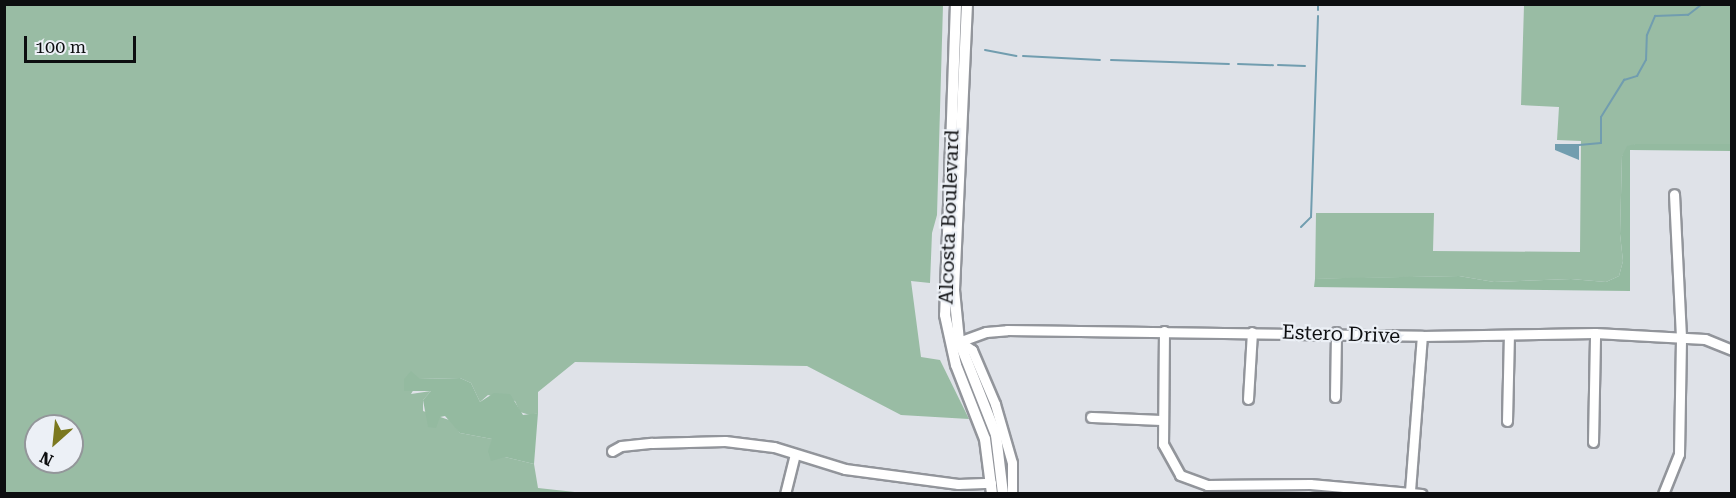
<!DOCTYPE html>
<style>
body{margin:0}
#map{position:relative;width:1736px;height:498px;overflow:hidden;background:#dfe2e8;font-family:"Roboto Serif",serif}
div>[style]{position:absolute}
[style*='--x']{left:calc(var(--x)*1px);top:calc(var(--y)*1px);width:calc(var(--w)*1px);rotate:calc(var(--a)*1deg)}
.green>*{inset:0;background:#99bca4}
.forest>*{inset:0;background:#94baa0}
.water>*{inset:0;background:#719daf}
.stream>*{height:2px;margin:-1px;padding:0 1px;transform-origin:1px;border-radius:1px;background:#719daf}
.roads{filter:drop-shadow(2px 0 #92959b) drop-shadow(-2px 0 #92959b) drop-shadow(0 2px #92959b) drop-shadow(0 -2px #92959b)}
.minor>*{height:9px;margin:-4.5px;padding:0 4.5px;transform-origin:4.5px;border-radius:4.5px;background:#fff}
.major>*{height:10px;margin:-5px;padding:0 5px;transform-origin:5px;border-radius:5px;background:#fff}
span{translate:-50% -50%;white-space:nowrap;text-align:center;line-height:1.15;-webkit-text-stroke:4.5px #ecf0f6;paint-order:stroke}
.street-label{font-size:20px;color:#0d0e10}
.frame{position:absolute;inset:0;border:6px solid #0d0e10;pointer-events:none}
.north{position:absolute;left:24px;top:414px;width:60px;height:60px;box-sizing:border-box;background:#ecf0f6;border:2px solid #93969a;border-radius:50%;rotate:207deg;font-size:16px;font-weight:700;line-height:24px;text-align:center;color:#0d0e10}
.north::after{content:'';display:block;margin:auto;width:21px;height:27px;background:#7b781f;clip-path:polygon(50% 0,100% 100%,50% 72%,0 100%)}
.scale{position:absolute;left:24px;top:36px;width:112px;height:27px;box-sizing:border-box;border:3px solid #0d0e10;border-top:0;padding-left:8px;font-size:18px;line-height:21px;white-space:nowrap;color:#0d0e10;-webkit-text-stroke:4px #ecf0f6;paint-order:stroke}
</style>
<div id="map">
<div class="green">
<i style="clip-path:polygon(evenodd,4px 5px,943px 5px,937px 215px,932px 233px,930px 283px,911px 281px,921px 357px,940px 360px,969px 419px,901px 415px,807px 366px,575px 362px,538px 392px,538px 413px,530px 415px,520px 412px,515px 401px,488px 395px,480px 402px,471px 383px,460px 378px,420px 379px,411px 394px,431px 391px,423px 400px,423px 411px,452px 421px,460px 433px,492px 439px,505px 457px,534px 464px,538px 488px,584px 493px,5px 493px,4px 5px,36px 426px,72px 426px,72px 462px,36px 462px,36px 426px)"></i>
<i style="clip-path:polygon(1524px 5px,1731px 5px,1731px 144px,1635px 144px,1622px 156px,1620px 234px,1623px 261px,1619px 276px,1606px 282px,1571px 279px,1494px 282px,1459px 276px,1315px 279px,1316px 213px,1434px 213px,1433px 251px,1580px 252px,1581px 141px,1557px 140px,1559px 107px,1521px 105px)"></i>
</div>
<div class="forest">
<i style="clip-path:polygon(1635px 144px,1731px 144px,1732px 151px,1630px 150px,1630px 291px,1314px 287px,1315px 279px,1343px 278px,1459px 276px,1494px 282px,1571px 279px,1606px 282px,1619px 276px,1623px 261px,1620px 234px,1622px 156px,1627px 146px)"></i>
<i style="clip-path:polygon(411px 371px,420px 379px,460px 378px,471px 383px,480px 402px,494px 393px,510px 394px,523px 415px,538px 413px,534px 464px,505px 457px,491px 461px,488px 451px,492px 439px,460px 433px,445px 416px,440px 417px,436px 428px,428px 427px,423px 400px,431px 391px,404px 391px,404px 379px)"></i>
</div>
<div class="water">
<i style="clip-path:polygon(1555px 144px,1579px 144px,1579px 160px,1555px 150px)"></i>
</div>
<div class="stream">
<i style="--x:1318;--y:10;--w:6;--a:-90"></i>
<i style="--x:985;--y:50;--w:32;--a:11"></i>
<i style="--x:1023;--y:56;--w:77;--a:3"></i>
<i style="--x:1111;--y:60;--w:118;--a:1.9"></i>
<i style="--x:1238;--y:64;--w:35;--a:2"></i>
<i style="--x:1278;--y:65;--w:27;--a:2"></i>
<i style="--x:1579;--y:145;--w:22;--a:-5"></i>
<i style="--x:1601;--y:143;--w:26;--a:-90"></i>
<i style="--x:1601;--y:117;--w:44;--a:-58.1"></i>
<i style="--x:1624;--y:80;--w:14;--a:-17"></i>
<i style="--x:1637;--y:76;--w:18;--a:-61"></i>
<i style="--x:1646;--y:60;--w:25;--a:-88"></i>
<i style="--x:1647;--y:35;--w:21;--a:-67"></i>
<i style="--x:1655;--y:16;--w:33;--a:-2"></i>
<i style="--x:1688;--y:15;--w:18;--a:-38"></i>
<i style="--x:1301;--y:227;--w:14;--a:-45"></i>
<i style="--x:1311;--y:217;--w:201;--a:-88"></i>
</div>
<div class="roads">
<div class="minor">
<i style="--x:1164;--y:331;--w:113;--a:90.5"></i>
<i style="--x:1163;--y:444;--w:35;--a:61"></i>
<i style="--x:1180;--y:475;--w:29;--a:20"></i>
<i style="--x:1207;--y:485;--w:103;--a:-0.6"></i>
<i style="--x:1310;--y:484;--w:112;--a:5.1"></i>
<i style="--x:959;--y:341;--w:16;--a:35"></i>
<i style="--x:972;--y:350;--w:59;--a:66.9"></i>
<i style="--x:995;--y:404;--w:61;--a:73.9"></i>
<i style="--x:1012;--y:463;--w:31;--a:90"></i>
<i style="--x:953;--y:344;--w:35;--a:-20"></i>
<i style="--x:986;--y:332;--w:21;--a:-5"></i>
<i style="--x:1007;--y:330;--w:415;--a:0.8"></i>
<i style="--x:1422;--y:336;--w:173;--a:-1"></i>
<i style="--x:1595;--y:333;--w:110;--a:3.1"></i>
<i style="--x:1705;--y:339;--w:29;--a:22"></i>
<i style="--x:1335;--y:397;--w:65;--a:-89.1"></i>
<i style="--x:1248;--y:399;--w:67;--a:-86.6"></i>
<i style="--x:1091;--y:417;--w:71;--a:2.4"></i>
<i style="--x:1507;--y:421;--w:85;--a:-88.7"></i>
<i style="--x:1593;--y:442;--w:109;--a:-88.9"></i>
<i style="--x:612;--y:451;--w:10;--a:-29"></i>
<i style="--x:621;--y:446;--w:31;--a:-6"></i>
<i style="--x:652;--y:443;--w:73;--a:-1.6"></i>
<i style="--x:725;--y:441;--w:49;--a:7"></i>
<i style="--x:774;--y:447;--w:74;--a:17.2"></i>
<i style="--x:845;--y:469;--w:114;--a:7.6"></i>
<i style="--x:958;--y:484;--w:33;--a:-2"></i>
<i style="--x:1410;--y:491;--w:155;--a:-85.6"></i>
<i style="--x:785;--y:494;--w:41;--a:-76"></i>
<i style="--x:1663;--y:494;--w:43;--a:-68.2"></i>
<i style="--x:1679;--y:454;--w:117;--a:-89"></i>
<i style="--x:1681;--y:337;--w:143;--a:-92.8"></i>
</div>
<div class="major">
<i style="--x:956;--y:4;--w:311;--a:92"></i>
<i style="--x:945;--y:315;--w:51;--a:77.6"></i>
<i style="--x:956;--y:365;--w:79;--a:68.6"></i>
<i style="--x:985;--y:439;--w:55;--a:82.7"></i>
<i style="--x:967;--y:4;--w:286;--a:92.6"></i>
<i style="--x:954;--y:290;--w:51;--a:84.4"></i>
<i style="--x:959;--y:341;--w:101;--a:68.5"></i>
<i style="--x:996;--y:435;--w:59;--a:83.2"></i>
</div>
</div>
<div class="street-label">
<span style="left:949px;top:217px;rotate:-88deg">Alcosta Boulevard</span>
<span style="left:1341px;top:334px;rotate:2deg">Estero Drive</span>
</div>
<div class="frame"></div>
<div class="north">N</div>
<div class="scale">100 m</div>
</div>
